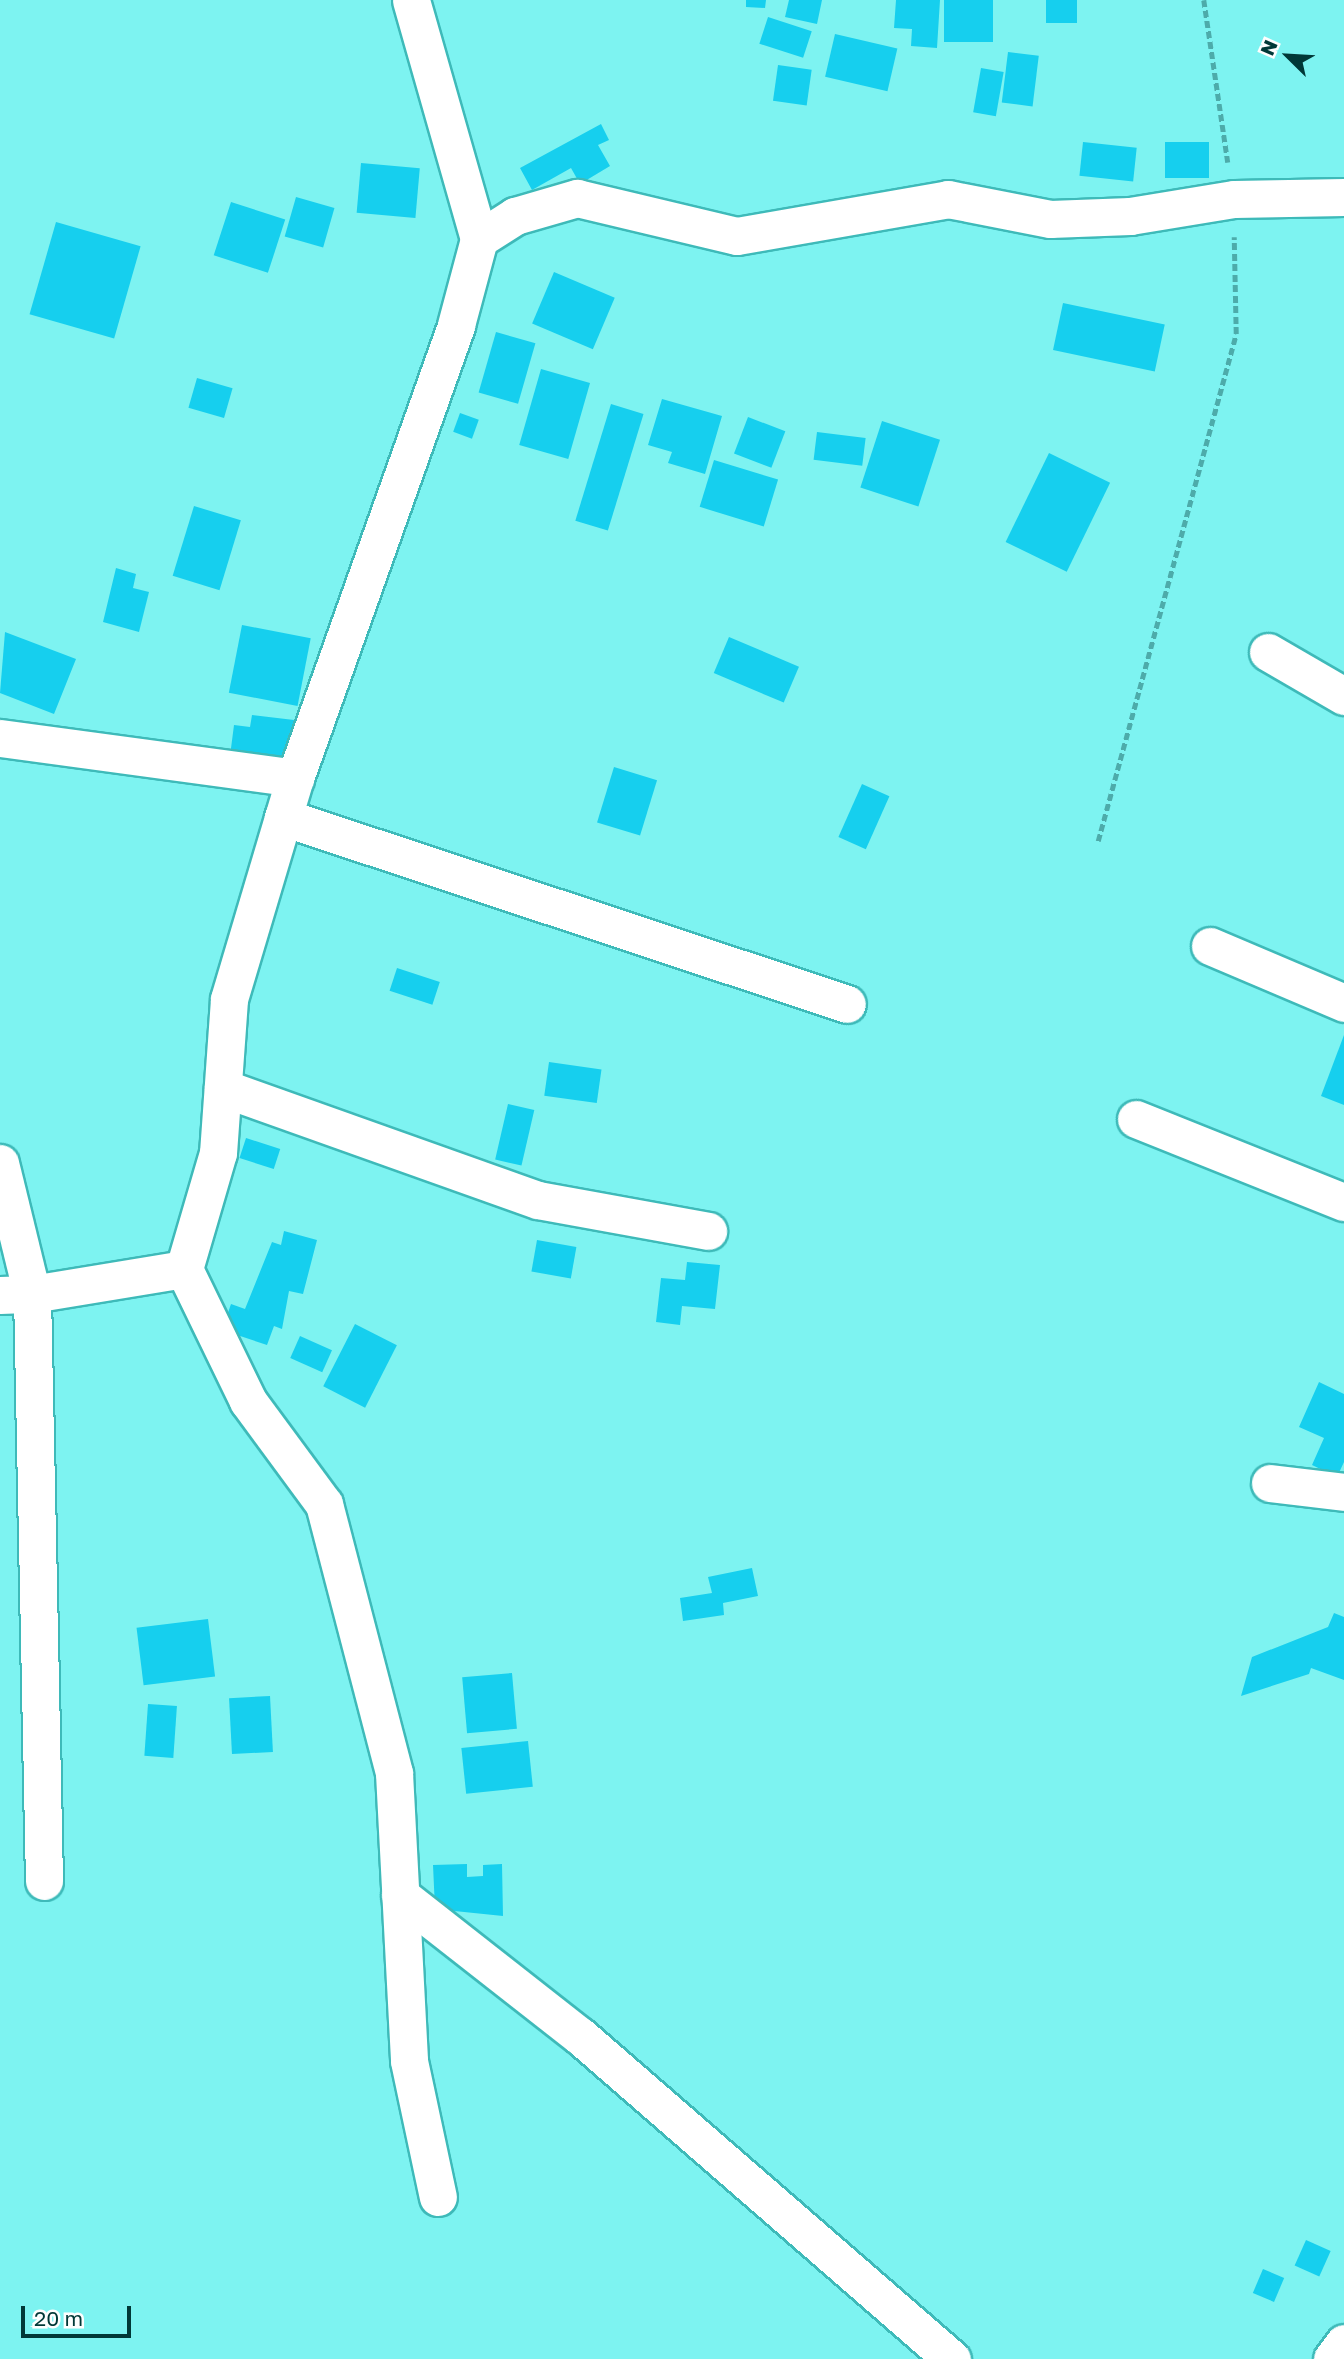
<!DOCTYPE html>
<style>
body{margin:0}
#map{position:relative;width:1344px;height:2359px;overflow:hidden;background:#7df3f1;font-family:"Golos Text",sans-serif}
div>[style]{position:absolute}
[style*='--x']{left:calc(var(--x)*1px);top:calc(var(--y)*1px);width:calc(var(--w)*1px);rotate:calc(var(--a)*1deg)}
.building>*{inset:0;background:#16cfee;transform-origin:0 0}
.path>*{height:4.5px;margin-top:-2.25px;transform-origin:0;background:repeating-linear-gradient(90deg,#4dabaa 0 7px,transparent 0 10.5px)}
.roads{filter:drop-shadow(2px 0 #3ebab9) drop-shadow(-2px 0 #3ebab9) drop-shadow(0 2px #3ebab9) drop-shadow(0 -2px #3ebab9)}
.minor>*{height:37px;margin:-18.5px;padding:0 18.5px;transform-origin:18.5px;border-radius:18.5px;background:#fff}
span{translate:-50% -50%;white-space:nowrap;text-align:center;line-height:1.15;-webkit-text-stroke:7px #fefefe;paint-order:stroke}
.north{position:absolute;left:1253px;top:21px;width:70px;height:70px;-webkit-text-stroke:5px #fefefe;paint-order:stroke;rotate:294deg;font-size:19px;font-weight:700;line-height:28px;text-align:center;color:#003837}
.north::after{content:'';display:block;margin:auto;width:24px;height:32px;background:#003837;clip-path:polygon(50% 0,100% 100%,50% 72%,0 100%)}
.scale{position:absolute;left:21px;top:2306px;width:110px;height:32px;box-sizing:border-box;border:4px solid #003837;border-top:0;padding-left:9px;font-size:21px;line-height:24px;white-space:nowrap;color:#003837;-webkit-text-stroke:5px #fefefe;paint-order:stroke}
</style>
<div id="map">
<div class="building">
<i style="clip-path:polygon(746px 0,766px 0,765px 8px,746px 7px)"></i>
<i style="clip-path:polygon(789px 0,822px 0,817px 24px,785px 17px)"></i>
<i style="clip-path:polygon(896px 0,940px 0,937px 48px,911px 46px,912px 29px,894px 28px)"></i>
<i style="left:944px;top:0;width:49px;height:42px"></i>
<i style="left:1046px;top:0;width:31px;height:23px"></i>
<i style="left:768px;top:17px;width:46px;height:28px;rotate:18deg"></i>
<i style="left:835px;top:34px;width:64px;height:44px;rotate:13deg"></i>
<i style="left:1008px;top:52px;width:31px;height:51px;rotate:7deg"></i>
<i style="left:778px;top:65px;width:34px;height:36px;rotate:8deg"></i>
<i style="left:981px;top:68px;width:23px;height:45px;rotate:10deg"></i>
<i style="clip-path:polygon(601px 124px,609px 140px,598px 145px,610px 166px,580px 184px,571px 168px,532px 190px,520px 168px)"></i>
<i style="left:1083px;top:142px;width:54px;height:34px;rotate:6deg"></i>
<i style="left:1209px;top:142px;width:36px;height:44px;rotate:90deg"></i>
<i style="left:361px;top:163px;width:59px;height:50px;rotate:5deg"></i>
<i style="left:296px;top:197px;width:40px;height:41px;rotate:16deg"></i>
<i style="left:231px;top:202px;width:57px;height:56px;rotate:18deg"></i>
<i style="left:56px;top:222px;width:88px;height:96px;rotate:16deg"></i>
<i style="left:554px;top:272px;width:66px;height:56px;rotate:23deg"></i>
<i style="left:1063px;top:303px;width:104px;height:48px;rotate:12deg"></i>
<i style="left:496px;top:332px;width:41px;height:63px;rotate:16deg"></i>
<i style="left:541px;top:369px;width:51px;height:79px;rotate:16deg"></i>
<i style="left:197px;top:378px;width:37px;height:31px;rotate:16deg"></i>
<i style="clip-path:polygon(662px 399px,722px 416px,705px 474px,668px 463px,672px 452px,648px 445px)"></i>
<i style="left:611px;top:404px;width:34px;height:122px;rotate:17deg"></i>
<i style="left:460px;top:413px;width:20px;height:20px;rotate:20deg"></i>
<i style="left:748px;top:417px;width:40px;height:39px;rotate:21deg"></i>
<i style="left:882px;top:421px;width:61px;height:70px;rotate:18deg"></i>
<i style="left:817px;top:432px;width:49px;height:28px;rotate:7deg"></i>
<i style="left:1049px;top:453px;width:68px;height:99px;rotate:26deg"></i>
<i style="left:714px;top:460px;width:67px;height:49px;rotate:17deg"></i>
<i style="left:194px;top:506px;width:49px;height:73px;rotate:17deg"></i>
<i style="clip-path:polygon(116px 568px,136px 574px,133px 588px,149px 592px,139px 632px,103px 622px)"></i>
<i style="left:242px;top:625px;width:70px;height:69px;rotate:11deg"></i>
<i style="clip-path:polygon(5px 632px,76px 659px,54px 714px,0 693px)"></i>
<i style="left:729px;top:637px;width:76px;height:39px;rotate:23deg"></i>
<i style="clip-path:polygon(252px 715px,294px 720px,289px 763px,230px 756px,234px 725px,250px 727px)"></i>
<i style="left:614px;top:767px;width:45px;height:58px;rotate:17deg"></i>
<i style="left:862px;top:784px;width:30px;height:58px;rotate:24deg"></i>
<i style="left:397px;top:968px;width:45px;height:24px;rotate:18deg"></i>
<i style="clip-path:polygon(1344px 1035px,1344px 1105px,1321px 1096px)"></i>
<i style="left:549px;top:1062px;width:53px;height:34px;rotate:8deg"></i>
<i style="left:508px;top:1104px;width:27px;height:57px;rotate:13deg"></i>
<i style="left:246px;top:1138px;width:36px;height:21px;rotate:18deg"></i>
<i style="clip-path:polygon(284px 1231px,317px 1240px,303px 1294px,289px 1291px,282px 1329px,274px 1326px,267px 1345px,222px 1330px,231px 1304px,245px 1309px,272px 1242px,281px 1245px)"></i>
<i style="left:537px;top:1240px;width:40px;height:32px;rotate:10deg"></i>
<i style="clip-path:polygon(687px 1262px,720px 1265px,715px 1309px,682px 1306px,680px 1325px,656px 1322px,661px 1278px,685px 1280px)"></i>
<i style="left:355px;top:1324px;width:47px;height:70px;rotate:27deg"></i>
<i style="left:300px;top:1336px;width:35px;height:24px;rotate:24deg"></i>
<i style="clip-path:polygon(1319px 1382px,1344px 1394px,1344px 1462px,1337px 1477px,1312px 1465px,1324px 1438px,1299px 1427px)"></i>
<i style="clip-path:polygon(752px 1568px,758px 1596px,723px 1603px,724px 1615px,683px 1621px,680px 1598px,712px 1593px,708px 1577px)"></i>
<i style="clip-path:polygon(1334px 1613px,1344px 1617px,1344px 1680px,1311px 1668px,1309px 1674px,1241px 1696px,1252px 1657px,1328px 1627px)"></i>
<i style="left:208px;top:1619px;width:58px;height:72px;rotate:83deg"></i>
<i style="left:512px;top:1673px;width:56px;height:50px;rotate:85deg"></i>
<i style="left:270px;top:1696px;width:56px;height:41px;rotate:87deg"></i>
<i style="left:148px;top:1704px;width:29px;height:52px;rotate:4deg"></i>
<i style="left:528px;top:1741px;width:46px;height:67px;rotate:84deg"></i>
<i style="clip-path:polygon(467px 1864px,467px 1877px,483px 1876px,483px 1865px,502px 1864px,503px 1916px,435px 1909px,433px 1865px)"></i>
<i style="left:1306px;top:2240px;width:27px;height:28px;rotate:24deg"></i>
<i style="left:1263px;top:2269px;width:23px;height:26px;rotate:23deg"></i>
</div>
<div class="path">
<i style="--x:1204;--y:0;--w:164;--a:81.6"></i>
<i style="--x:1098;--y:841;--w:525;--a:-74.77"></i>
<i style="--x:1236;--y:334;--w:97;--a:-91.2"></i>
</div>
<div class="roads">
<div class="minor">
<i style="--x:479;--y:239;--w:43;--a:-32.6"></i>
<i style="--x:515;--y:216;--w:65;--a:-16.2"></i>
<i style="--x:577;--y:198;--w:164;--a:13.4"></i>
<i style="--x:737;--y:236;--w:214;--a:-9.9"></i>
<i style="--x:948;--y:199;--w:104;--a:11.1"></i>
<i style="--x:1050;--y:219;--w:80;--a:-2.1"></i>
<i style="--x:1130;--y:216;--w:105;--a:-9.3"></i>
<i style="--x:1234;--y:199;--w:110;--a:-1"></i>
<i style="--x:1268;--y:652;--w:88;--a:30.1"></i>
<i style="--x:0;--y:738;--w:298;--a:7.7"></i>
<i style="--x:283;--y:817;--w:594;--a:18.34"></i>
<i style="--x:1210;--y:946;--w:146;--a:23"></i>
<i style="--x:223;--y:1088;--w:334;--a:19.6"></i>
<i style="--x:538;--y:1200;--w:173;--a:10.3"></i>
<i style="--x:1136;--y:1119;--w:224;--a:21.8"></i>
<i style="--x:0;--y:1163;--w:135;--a:76.3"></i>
<i style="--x:32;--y:1294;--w:154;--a:-9.3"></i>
<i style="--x:184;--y:1269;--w:121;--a:-73.7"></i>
<i style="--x:218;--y:1153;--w:154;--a:-85.9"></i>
<i style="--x:229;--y:999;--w:231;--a:-73.4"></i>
<i style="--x:295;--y:778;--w:481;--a:-70.4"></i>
<i style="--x:456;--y:325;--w:89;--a:-75"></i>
<i style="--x:479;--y:239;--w:248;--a:-105.9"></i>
<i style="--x:184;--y:1269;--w:147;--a:64.1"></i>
<i style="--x:248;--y:1401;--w:128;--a:53.6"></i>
<i style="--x:324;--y:1504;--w:278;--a:75.4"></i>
<i style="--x:394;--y:1773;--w:288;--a:87"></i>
<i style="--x:409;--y:2061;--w:139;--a:78"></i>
<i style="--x:0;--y:1295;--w:32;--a:-2"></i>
<i style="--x:32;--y:1294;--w:587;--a:88.83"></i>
<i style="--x:1270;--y:1483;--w:75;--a:6.9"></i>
<i style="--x:400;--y:1895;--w:229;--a:38.1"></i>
<i style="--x:580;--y:2036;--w:493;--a:41"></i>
<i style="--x:1332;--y:2359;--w:20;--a:-53"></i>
</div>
</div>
<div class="north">N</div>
<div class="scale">20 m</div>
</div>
